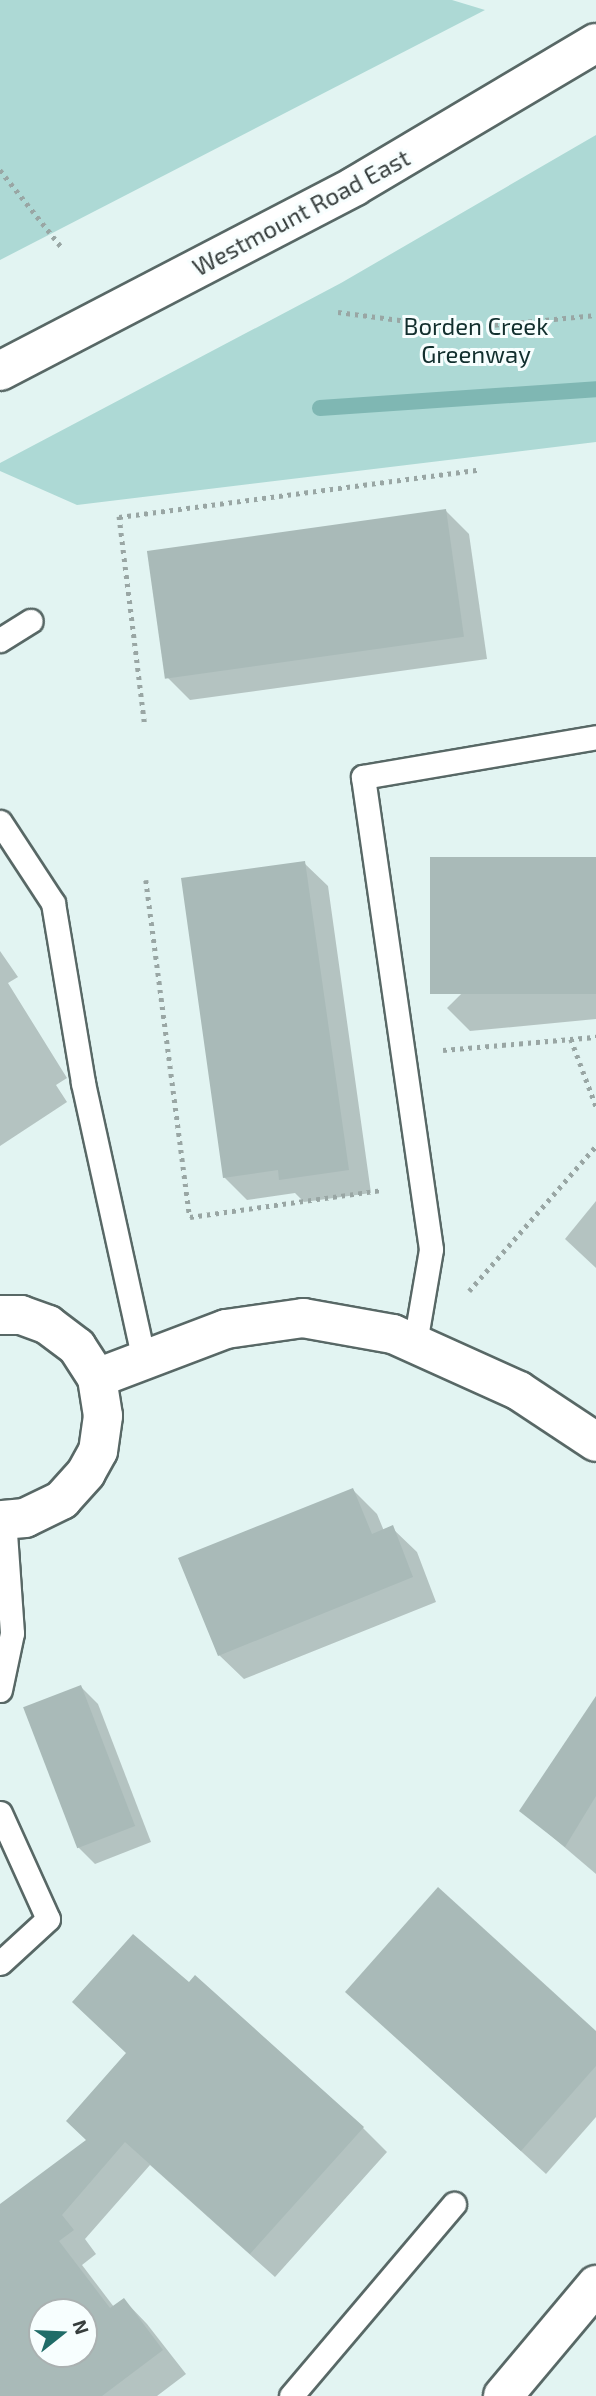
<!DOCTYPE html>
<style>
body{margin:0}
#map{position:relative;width:596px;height:2396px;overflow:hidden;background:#e2f4f2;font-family:"Exo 2",sans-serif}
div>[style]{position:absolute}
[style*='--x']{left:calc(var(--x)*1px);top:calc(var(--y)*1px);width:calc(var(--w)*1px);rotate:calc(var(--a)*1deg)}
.green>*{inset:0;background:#add9d5}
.shadow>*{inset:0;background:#0003}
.stream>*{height:16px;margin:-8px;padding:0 8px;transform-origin:8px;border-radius:8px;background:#7fb7b3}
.building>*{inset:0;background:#a9bab8;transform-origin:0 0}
.path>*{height:4.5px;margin-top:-2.25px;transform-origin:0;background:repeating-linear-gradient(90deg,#99a6a4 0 3.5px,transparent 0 8.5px)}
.roads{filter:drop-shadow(2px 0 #586866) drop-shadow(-2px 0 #586866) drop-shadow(0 2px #586866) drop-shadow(0 -2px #586866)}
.service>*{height:23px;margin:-11.5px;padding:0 11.5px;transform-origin:11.5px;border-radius:11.5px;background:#fff}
.minor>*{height:38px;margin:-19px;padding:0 19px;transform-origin:19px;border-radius:19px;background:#fff}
.secondary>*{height:38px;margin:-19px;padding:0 19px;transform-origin:19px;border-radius:19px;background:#fff}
span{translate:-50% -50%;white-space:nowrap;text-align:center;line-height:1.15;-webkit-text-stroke:6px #f7fefe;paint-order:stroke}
.street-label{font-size:24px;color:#373e3d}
.park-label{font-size:24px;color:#122f2e}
.north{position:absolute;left:28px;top:2298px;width:70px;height:70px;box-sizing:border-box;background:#f7fefe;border:2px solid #aab1b1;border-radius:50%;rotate:72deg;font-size:19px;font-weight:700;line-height:28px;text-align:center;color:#373e3d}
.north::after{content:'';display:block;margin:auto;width:24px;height:32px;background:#206c68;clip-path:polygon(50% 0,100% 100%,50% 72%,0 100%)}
</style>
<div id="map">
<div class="green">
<i style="clip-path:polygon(0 0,452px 0,485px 10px,0 260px)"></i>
<i style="clip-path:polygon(596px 135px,596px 442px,77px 505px,0 471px,0 463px,341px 283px)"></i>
</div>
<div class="shadow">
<i style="clip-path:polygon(446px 511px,469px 534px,487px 659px,190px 700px,167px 677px)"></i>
<i style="clip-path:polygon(596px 860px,596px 1019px,470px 1031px,447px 1008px)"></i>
<i style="clip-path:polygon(304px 863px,328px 886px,371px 1193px,304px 1202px,295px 1193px,247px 1200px,224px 1177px)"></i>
<i style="clip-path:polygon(0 951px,18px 977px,8px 983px,67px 1078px,56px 1085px,67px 1102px,0 1146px)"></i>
<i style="clip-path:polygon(596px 1201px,596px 1268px,565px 1239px)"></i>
<i style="clip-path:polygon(353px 1490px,377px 1514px,384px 1531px,392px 1528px,417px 1552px,436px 1602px,244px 1679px,219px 1655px)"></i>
<i style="clip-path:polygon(81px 1687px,98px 1704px,151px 1842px,95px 1864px,78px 1847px)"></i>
<i style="clip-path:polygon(596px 1700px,596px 1874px,522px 1811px)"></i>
<i style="clip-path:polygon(347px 1992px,596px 2033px,596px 2117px,546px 2174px)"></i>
<i style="clip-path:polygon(evenodd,363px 2128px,387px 2152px,275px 2277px,150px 2165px,85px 2239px,96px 2254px,82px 2265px,114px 2307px,124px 2300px,147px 2324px,186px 2374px,157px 2396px,0 2396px,0 2207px,87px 2141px,363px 2128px,42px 2312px,84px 2312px,84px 2354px,42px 2354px,42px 2312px)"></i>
</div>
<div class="stream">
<i style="--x:320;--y:408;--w:277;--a:-3.9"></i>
</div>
<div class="building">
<i style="left:446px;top:509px;width:129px;height:302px;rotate:82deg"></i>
<i style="left:596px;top:857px;width:137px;height:166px;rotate:90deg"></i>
<i style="clip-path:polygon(305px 861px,349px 1170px,279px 1180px,278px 1170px,223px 1178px,181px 878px)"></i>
<i style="clip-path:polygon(353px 1488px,372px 1534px,393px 1525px,413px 1577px,218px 1656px,178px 1558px)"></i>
<i style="left:81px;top:1685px;width:151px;height:62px;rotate:69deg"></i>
<i style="clip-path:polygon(596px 1696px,596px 1796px,565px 1847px,519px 1811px)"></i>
<i style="clip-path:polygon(438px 1887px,596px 2031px,596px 2066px,521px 2151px,345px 1992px)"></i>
<i style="clip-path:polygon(evenodd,133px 1934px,189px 1982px,195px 1975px,364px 2127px,250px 2254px,125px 2142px,62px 2215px,74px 2230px,59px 2241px,110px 2308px,124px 2298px,163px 2350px,102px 2396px,0 2396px,0 2204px,86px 2140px,66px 2121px,126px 2053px,72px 2002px,133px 1934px,42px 2312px,84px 2312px,84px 2354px,42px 2354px,42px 2312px)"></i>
</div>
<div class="path">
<i style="--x:0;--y:170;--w:101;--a:51.4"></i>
<i style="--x:338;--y:312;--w:124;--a:7.4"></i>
<i style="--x:461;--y:328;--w:136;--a:-5.5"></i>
<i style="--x:144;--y:722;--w:207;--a:-97"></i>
<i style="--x:119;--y:517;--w:362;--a:-7.5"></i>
<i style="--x:146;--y:880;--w:340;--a:82.6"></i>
<i style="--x:190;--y:1217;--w:195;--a:-8"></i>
<i style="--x:571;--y:1039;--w:72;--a:69.5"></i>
<i style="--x:443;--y:1050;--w:154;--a:-4.9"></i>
<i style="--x:469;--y:1291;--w:193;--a:-48.8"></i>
</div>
<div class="roads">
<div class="service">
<i style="--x:0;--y:640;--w:36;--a:-32"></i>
<i style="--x:0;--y:822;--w:97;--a:56.8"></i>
<i style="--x:53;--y:903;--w:182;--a:80.5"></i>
<i style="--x:83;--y:1083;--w:284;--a:77.6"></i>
<i style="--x:415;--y:1343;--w:95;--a:-80.3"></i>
<i style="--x:431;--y:1249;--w:477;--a:-98.2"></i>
<i style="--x:363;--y:777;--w:236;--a:-9.7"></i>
<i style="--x:0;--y:1690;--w:58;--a:-78.1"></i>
<i style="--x:12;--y:1633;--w:114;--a:-94"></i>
<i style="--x:0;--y:1813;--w:116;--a:65.6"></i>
<i style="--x:48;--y:1919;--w:65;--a:137.5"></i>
<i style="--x:291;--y:2396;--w:252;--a:-49.7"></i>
</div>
<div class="minor">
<i style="--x:0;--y:1315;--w:21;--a:0"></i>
<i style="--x:21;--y:1315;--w:29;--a:20"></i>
<i style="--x:48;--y:1325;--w:36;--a:37"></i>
<i style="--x:77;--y:1347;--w:37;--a:57"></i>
<i style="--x:97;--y:1378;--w:38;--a:81"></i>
<i style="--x:103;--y:1416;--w:35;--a:98"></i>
<i style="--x:98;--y:1451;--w:25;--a:119"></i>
<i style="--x:86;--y:1473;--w:36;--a:132"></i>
<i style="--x:62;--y:1500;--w:41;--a:154.1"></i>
<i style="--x:25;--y:1518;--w:25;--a:175"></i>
<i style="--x:97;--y:1378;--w:138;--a:-20.8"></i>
<i style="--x:226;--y:1329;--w:78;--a:-8.1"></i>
<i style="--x:303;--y:1318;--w:91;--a:10.1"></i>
<i style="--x:393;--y:1334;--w:138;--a:24.3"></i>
<i style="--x:519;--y:1391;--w:92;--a:33.5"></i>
<i style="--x:503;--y:2396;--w:145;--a:-50"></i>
</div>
<div class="secondary">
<i style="--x:0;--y:371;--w:400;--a:-27.5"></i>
<i style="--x:355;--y:186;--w:280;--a:-30.7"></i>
</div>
</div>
<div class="street-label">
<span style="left:301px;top:212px;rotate:-28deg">Westmount Road East</span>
</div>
<div class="park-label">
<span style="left:476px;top:340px">Borden Creek<br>Greenway</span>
</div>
<div class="north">N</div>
</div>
